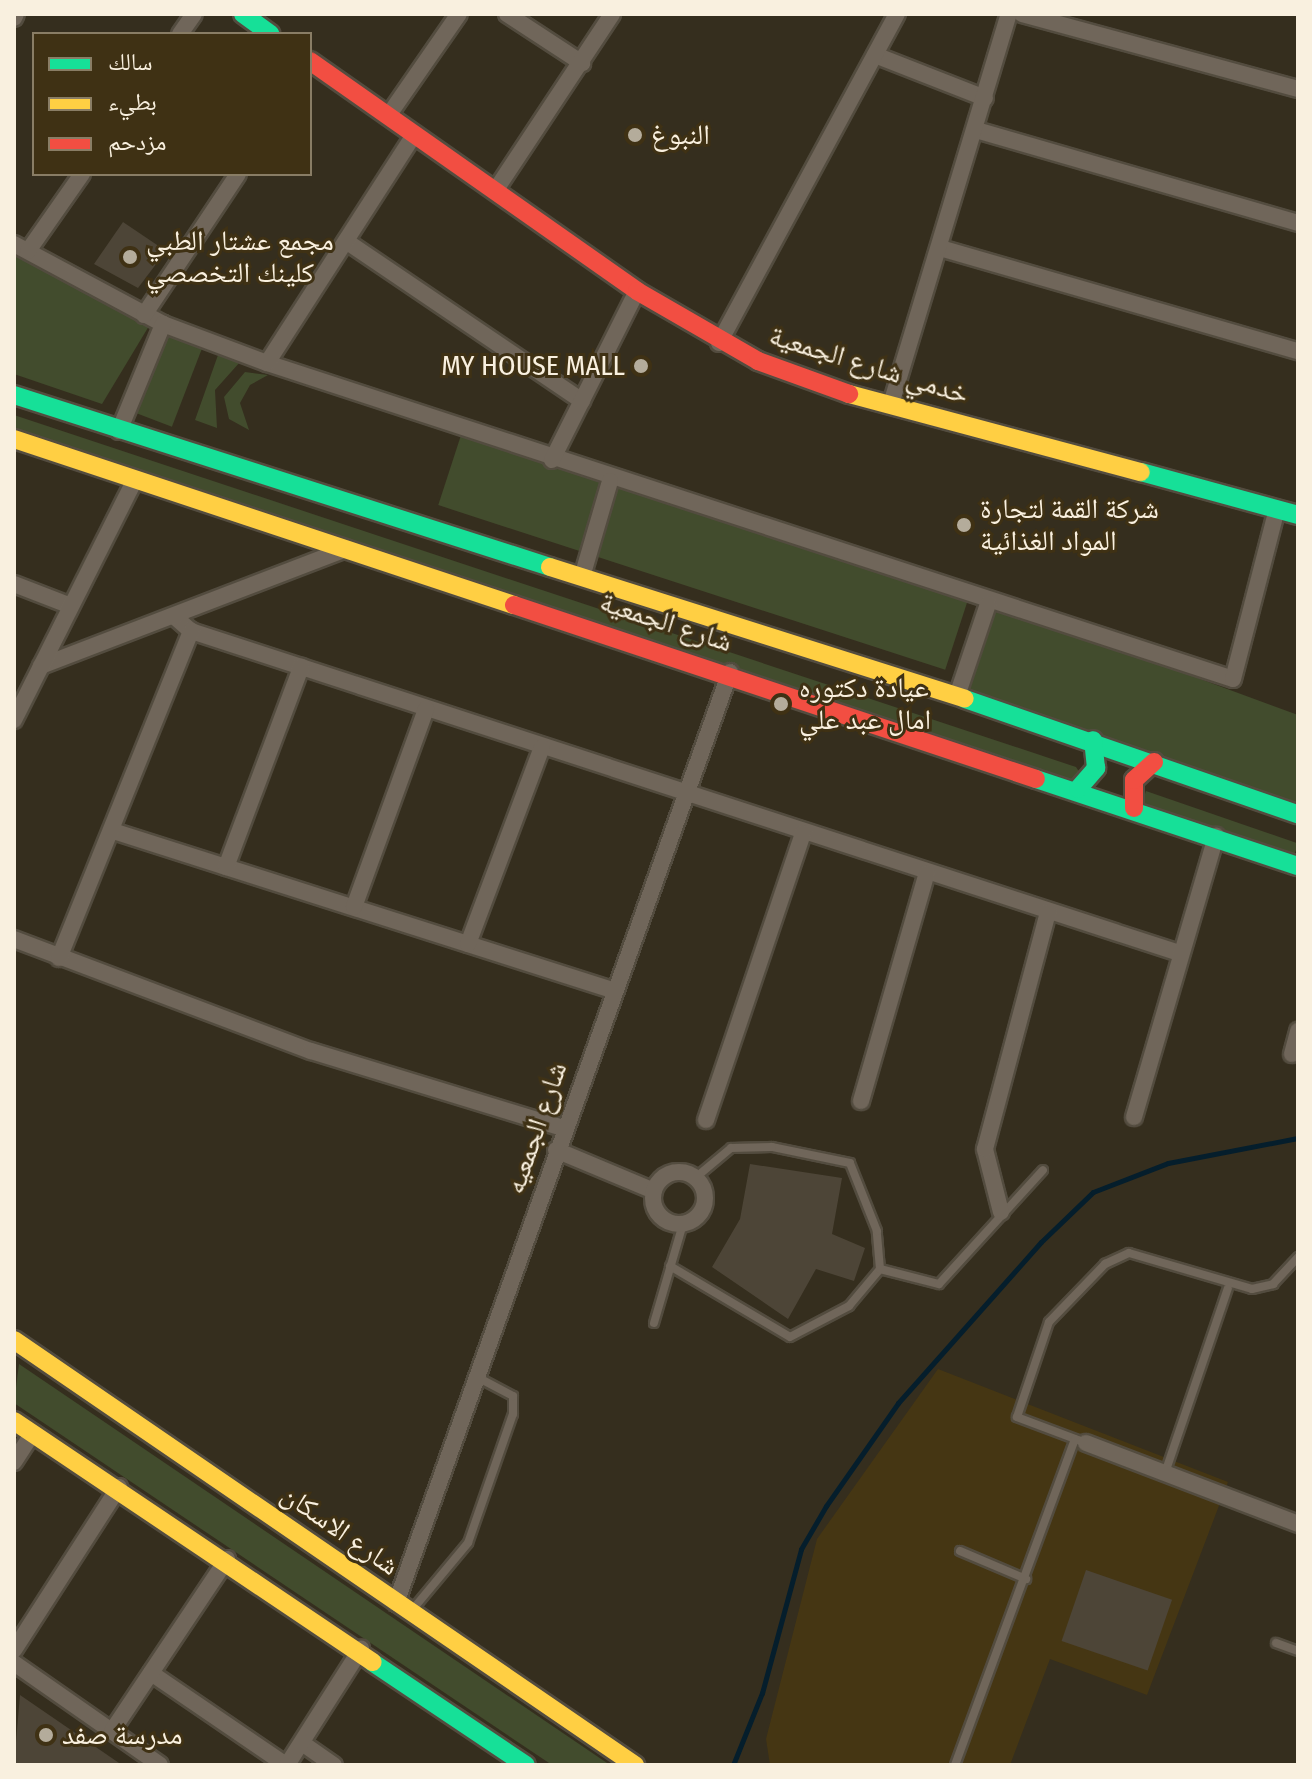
<!DOCTYPE html>
<meta charset="utf-8">
<style>
body{margin:0}
#map{position:relative;width:1312px;height:1779px;overflow:hidden;background:#352e1e;font-family:"Fira Sans Condensed","Noto Naskh Arabic",sans-serif}
div>[style]{position:absolute}
[style*='--x']{left:calc(var(--x)*1px);top:calc(var(--y)*1px);width:calc(var(--w)*1px);rotate:calc(var(--a)*1deg)}
.built>*{inset:0;background:#453613}
.green>*{inset:0;background:#424c2d;transform-origin:0 0}
.stream>*{height:5px;margin:-2.5px;padding:0 2.5px;transform-origin:2.5px;border-radius:2.5px;background:#051e2c}
.building>*{inset:0;background:#4d4537;transform-origin:0 0}
.roads{filter:drop-shadow(2px 0 #534c3f) drop-shadow(-2px 0 #534c3f) drop-shadow(0 2px #534c3f) drop-shadow(0 -2px #534c3f)}
.lane>*{height:8px;margin:-4px;padding:0 4px;transform-origin:4px;border-radius:4px;background:#70665a}
.street>*{height:16px;margin:-8px;padding:0 8px;transform-origin:8px;border-radius:8px;background:#70665a}
.street>.ring{margin:-8px;padding:0;box-sizing:content-box;background:none;border:16px solid #70665a;border-radius:50%}
.fast>*{height:18px;margin:-9px;padding:0 9px;transform-origin:9px;border-radius:9px;background:#16e098}
.slow>*{height:18px;margin:-9px;padding:0 9px;transform-origin:9px;border-radius:9px;background:#ffcf43}
.jam>*{height:18px;margin:-9px;padding:0 9px;transform-origin:9px;border-radius:9px;background:#f24e42}
.dots>*{width:22px;height:22px;translate:-50% -50%;box-sizing:border-box;border:4px solid #3f3114;border-radius:50%}
span{translate:-50% -50%;white-space:nowrap;text-align:center;line-height:1.15;-webkit-text-stroke:6px #3f3114;paint-order:stroke}
.poi-label{font-size:28px;color:#f9f0df}
.left{translate:0 -50%;text-align:left}
.right{translate:-100% -50%;text-align:right}
.street-label{font-size:28px;color:#f9f0df}
.frame{position:absolute;inset:0;border:16px solid #f9f0df;pointer-events:none}
.legend{position:absolute;left:32px;top:32px;width:280px;height:144px;box-sizing:border-box;background:#3f3114;border:2px solid #897d65;margin:0;padding:10px 14px;list-style:none;font-size:24px;color:#f9f0df}
.legend li{display:flex;align-items:center;gap:16px;height:40px}
.legend b{width:40px;border:2px solid #897d65}
</style>
<div id="map">
<div class="built">
<i style="clip-path:polygon(938px 1369px,1228px 1482px,1147px 1695px,1050px 1659px,1010px 1765px,770px 1765px,766px 1739px,817px 1539px)"></i>
</div>
<div class="green">
<i style="clip-path:polygon(14px 244px,152px 321px,102px 404px,14px 374px)"></i>
<i style="left:166px;top:325px;width:42px;height:93px;rotate:21deg"></i>
<i style="clip-path:polygon(218px 355px,240px 362px,215px 390px,217px 428px,195px 420px)"></i>
<i style="clip-path:polygon(245px 372px,268px 375px,250px 385px,240px 403px,249px 430px,229px 419px,224px 397px)"></i>
<i style="clip-path:polygon(14px 415px,1076px 767px,1080px 773px,1074px 781px,14px 428px)"></i>
<i style="left:463px;top:429px;width:533px;height:80px;rotate:18deg"></i>
<i style="clip-path:polygon(989px 601px,1298px 715px,1298px 804px,964px 694px)"></i>
<i style="left:1146px;top:791px;width:161px;height:14px;rotate:19deg"></i>
<i style="clip-path:polygon(19px 1364px,610px 1765px,552px 1765px,14px 1403px)"></i>
</div>
<div class="stream">
<i style="--x:733;--y:1765;--w:78;--a:-68.1"></i>
<i style="--x:762;--y:1693;--w:149;--a:-74.8"></i>
<i style="--x:801;--y:1549;--w:50;--a:-59.8"></i>
<i style="--x:826;--y:1506;--w:126;--a:-55"></i>
<i style="--x:898;--y:1403;--w:215;--a:-48.4"></i>
<i style="--x:1041;--y:1242;--w:72;--a:-43.9"></i>
<i style="--x:1093;--y:1192;--w:80;--a:-21.1"></i>
<i style="--x:1168;--y:1163;--w:132;--a:-10.9"></i>
</div>
<div class="building">
<i style="clip-path:polygon(123px 222px,166px 251px,138px 288px,94px 264px)"></i>
<i style="clip-path:polygon(750px 1164px,842px 1178px,832px 1234px,865px 1248px,854px 1281px,816px 1269px,788px 1319px,712px 1267px,740px 1219px)"></i>
<i style="left:1086px;top:1570px;width:91px;height:75px;rotate:19deg"></i>
<i style="clip-path:polygon(20px 1695px,122px 1765px,14px 1765px)"></i>
</div>
<div class="roads">
<div class="lane">
<i style="--x:670;--y:1266;--w:139;--a:30.6"></i>
<i style="--x:790;--y:1337;--w:67;--a:-27.7"></i>
<i style="--x:849;--y:1306;--w:48;--a:-50"></i>
<i style="--x:880;--y:1269;--w:38;--a:-95"></i>
<i style="--x:877;--y:1231;--w:73;--a:-111.7"></i>
<i style="--x:850;--y:1163;--w:80;--a:-168.4"></i>
<i style="--x:772;--y:1147;--w:41;--a:178.6"></i>
<i style="--x:731;--y:1148;--w:47;--a:140.2"></i>
<i style="--x:880;--y:1269;--w:61;--a:14.3"></i>
<i style="--x:939;--y:1284;--w:154;--a:-47.6"></i>
<i style="--x:654;--y:1323;--w:103;--a:-73.7"></i>
<i style="--x:1086;--y:1443;--w:74;--a:-159.4"></i>
<i style="--x:1017;--y:1417;--w:100;--a:-71.4"></i>
<i style="--x:1049;--y:1322;--w:81;--a:-46"></i>
<i style="--x:1105;--y:1264;--w:26;--a:-25"></i>
<i style="--x:1129;--y:1253;--w:128;--a:16.3"></i>
<i style="--x:1252;--y:1289;--w:22;--a:-13"></i>
<i style="--x:1273;--y:1284;--w:37;--a:-47"></i>
<i style="--x:1165;--y:1473;--w:195;--a:-71.2"></i>
<i style="--x:960;--y:1551;--w:72;--a:23"></i>
<i style="--x:413;--y:1609;--w:86;--a:-50.2"></i>
<i style="--x:468;--y:1543;--w:137;--a:-70.8"></i>
<i style="--x:513;--y:1414;--w:18;--a:-90"></i>
<i style="--x:513;--y:1396;--w:41;--a:-152.2"></i>
<i style="--x:1276;--y:1643;--w:23;--a:20"></i>
<i style="--x:955;--y:1765;--w:347;--a:-69.8"></i>
</div>
<div class="street">
<i style="--x:507;--y:14;--w:90;--a:33.2"></i>
<i style="--x:1022;--y:14;--w:286;--a:15.2"></i>
<i style="--x:14;--y:18;--w:4;--a:-63"></i>
<i style="--x:180;--y:34;--w:24;--a:-55"></i>
<i style="--x:875;--y:55;--w:118;--a:21.4"></i>
<i style="--x:388;--y:116;--w:124;--a:-55.2"></i>
<i style="--x:976;--y:130;--w:335;--a:16.1"></i>
<i style="--x:495;--y:191;--w:212;--a:-56.5"></i>
<i style="--x:346;--y:241;--w:285;--a:34.1"></i>
<i style="--x:14;--y:244;--w:169;--a:28.2"></i>
<i style="--x:163;--y:324;--w:111;--a:20.6"></i>
<i style="--x:267;--y:363;--w:1016;--a:18.11"></i>
<i style="--x:1233;--y:679;--w:176;--a:-75.5"></i>
<i style="--x:940;--y:248;--w:373;--a:16.1"></i>
<i style="--x:28;--y:251;--w:94;--a:-55"></i>
<i style="--x:144;--y:315;--w:169;--a:-56.3"></i>
<i style="--x:719;--y:343;--w:374;--a:-61.6"></i>
<i style="--x:267;--y:363;--w:271;--a:-57.2"></i>
<i style="--x:891;--y:404;--w:407;--a:-73.2"></i>
<i style="--x:119;--y:431;--w:116;--a:-67.6"></i>
<i style="--x:552;--y:460;--w:189;--a:-63.3"></i>
<i style="--x:582;--y:577;--w:100;--a:-73.7"></i>
<i style="--x:14;--y:584;--w:61;--a:21.1"></i>
<i style="--x:176;--y:618;--w:20;--a:41"></i>
<i style="--x:191;--y:631;--w:1039;--a:18.05"></i>
<i style="--x:41;--y:666;--w:327;--a:-21"></i>
<i style="--x:957;--y:696;--w:97;--a:-71.4"></i>
<i style="--x:14;--y:720;--w:267;--a:-63.3"></i>
<i style="--x:113;--y:831;--w:524;--a:17.67"></i>
<i style="--x:226;--y:867;--w:214;--a:-69.4"></i>
<i style="--x:354;--y:907;--w:211;--a:-70"></i>
<i style="--x:14;--y:939;--w:317;--a:20.7"></i>
<i style="--x:311;--y:1051;--w:264;--a:17"></i>
<i style="--x:468;--y:944;--w:210;--a:-69.4"></i>
<i style="--x:59;--y:958;--w:353;--a:-68"></i>
<i style="--x:1292;--y:1054;--w:24;--a:-75"></i>
<i style="--x:861;--y:1101;--w:237;--a:-73.9"></i>
<i style="--x:1134;--y:1117;--w:293;--a:-73.7"></i>
<i style="--x:706;--y:1120;--w:303;--a:-71.3"></i>
<i style="--x:556;--y:1150;--w:106;--a:22.7"></i>
<i class="ring" style="left:653px;top:1172px;width:36px;height:36px"></i>
<i style="--x:1001;--y:1212;--w:65;--a:-104.3"></i>
<i style="--x:985;--y:1149;--w:245;--a:-75.1"></i>
<i style="--x:1086;--y:1443;--w:227;--a:20.9"></i>
<i style="--x:14;--y:1462;--w:35;--a:-57"></i>
<i style="--x:396;--y:1603;--w:989;--a:-70.26"></i>
<i style="--x:14;--y:1650;--w:194;--a:-57.2"></i>
<i style="--x:14;--y:1663;--w:178;--a:34.9"></i>
<i style="--x:151;--y:1673;--w:163;--a:34.3"></i>
<i style="--x:112;--y:1731;--w:207;--a:-56.2"></i>
<i style="--x:302;--y:1743;--w:39;--a:35"></i>
<i style="--x:287;--y:1765;--w:138;--a:-57.5"></i>
</div>
<div class="fast">
<i style="--x:243;--y:14;--w:34;--a:36"></i>
<i style="--x:14;--y:395;--w:563;--a:17.79"></i>
<i style="--x:1141;--y:472;--w:163;--a:15.3"></i>
<i style="--x:965;--y:699;--w:352;--a:19.1"></i>
<i style="--x:1036;--y:779;--w:276;--a:18.4"></i>
<i style="--x:1078;--y:789;--w:28;--a:-49"></i>
<i style="--x:1096;--y:768;--w:28;--a:-96"></i>
<i style="--x:372;--y:1662;--w:185;--a:33.8"></i>
</div>
<div class="slow">
<i style="--x:849;--y:394;--w:302;--a:15"></i>
<i style="--x:14;--y:439;--w:527;--a:18.37"></i>
<i style="--x:550;--y:567;--w:435;--a:17.6"></i>
<i style="--x:14;--y:1340;--w:753;--a:34.39"></i>
<i style="--x:14;--y:1421;--w:432;--a:33.9"></i>
</div>
<div class="jam">
<i style="--x:310;--y:61;--w:400;--a:35.1"></i>
<i style="--x:637;--y:291;--w:140;--a:30"></i>
<i style="--x:758;--y:361;--w:97;--a:19.9"></i>
<i style="--x:514;--y:605;--w:550;--a:18.43"></i>
<i style="--x:1134;--y:808;--w:28;--a:-90"></i>
<i style="--x:1134;--y:780;--w:27;--a:-42"></i>
</div>
</div>
<div class="dots">
<i style="left:635px;top:135px;background:#b4ac9b"></i>
<i style="left:130px;top:257px;background:#b4ac9b"></i>
<i style="left:641px;top:366px;background:#b4ac9b"></i>
<i style="left:964px;top:525px;background:#b4ac9b"></i>
<i style="left:781px;top:704px;background:#b4ac9b"></i>
<i style="left:46px;top:1735px;background:#b4ac9b"></i>
</div>
<div class="poi-label">
<span class="left" style="left:651px;top:135px">النبوغ</span>
<span class="left" style="left:146px;top:257px">مجمع عشتار الطبي<br>كلينك التخصصي</span>
<span class="right" style="left:625px;top:366px">MY HOUSE MALL</span>
<span class="left" style="left:980px;top:525px">شركة القمة لتجارة<br>المواد الغذائية</span>
<span class="left" style="left:799px;top:704px">عيادة دكتوره<br>امال عبد علي</span>
<span class="left" style="left:62px;top:1735px">مدرسة صفد</span>
</div>
<div class="street-label">
<span style="left:869px;top:365px;rotate:17deg">خدمي شارع الجمعية</span>
<span style="left:666px;top:622px;rotate:18deg">شارع الجمعية</span>
<span style="left:536px;top:1128px;rotate:-71deg">شارع الجمعيه</span>
<span style="left:340px;top:1530px;rotate:35deg">شارع الاسكان</span>
</div>
<div class="frame"></div>
<ul class="legend">
<li><b style="height:10px;background:#16e098"></b>سالك</li>
<li><b style="height:10px;background:#ffcf43"></b>بطيء</li>
<li><b style="height:10px;background:#f24e42"></b>مزدحم</li>
</ul>
</div>
